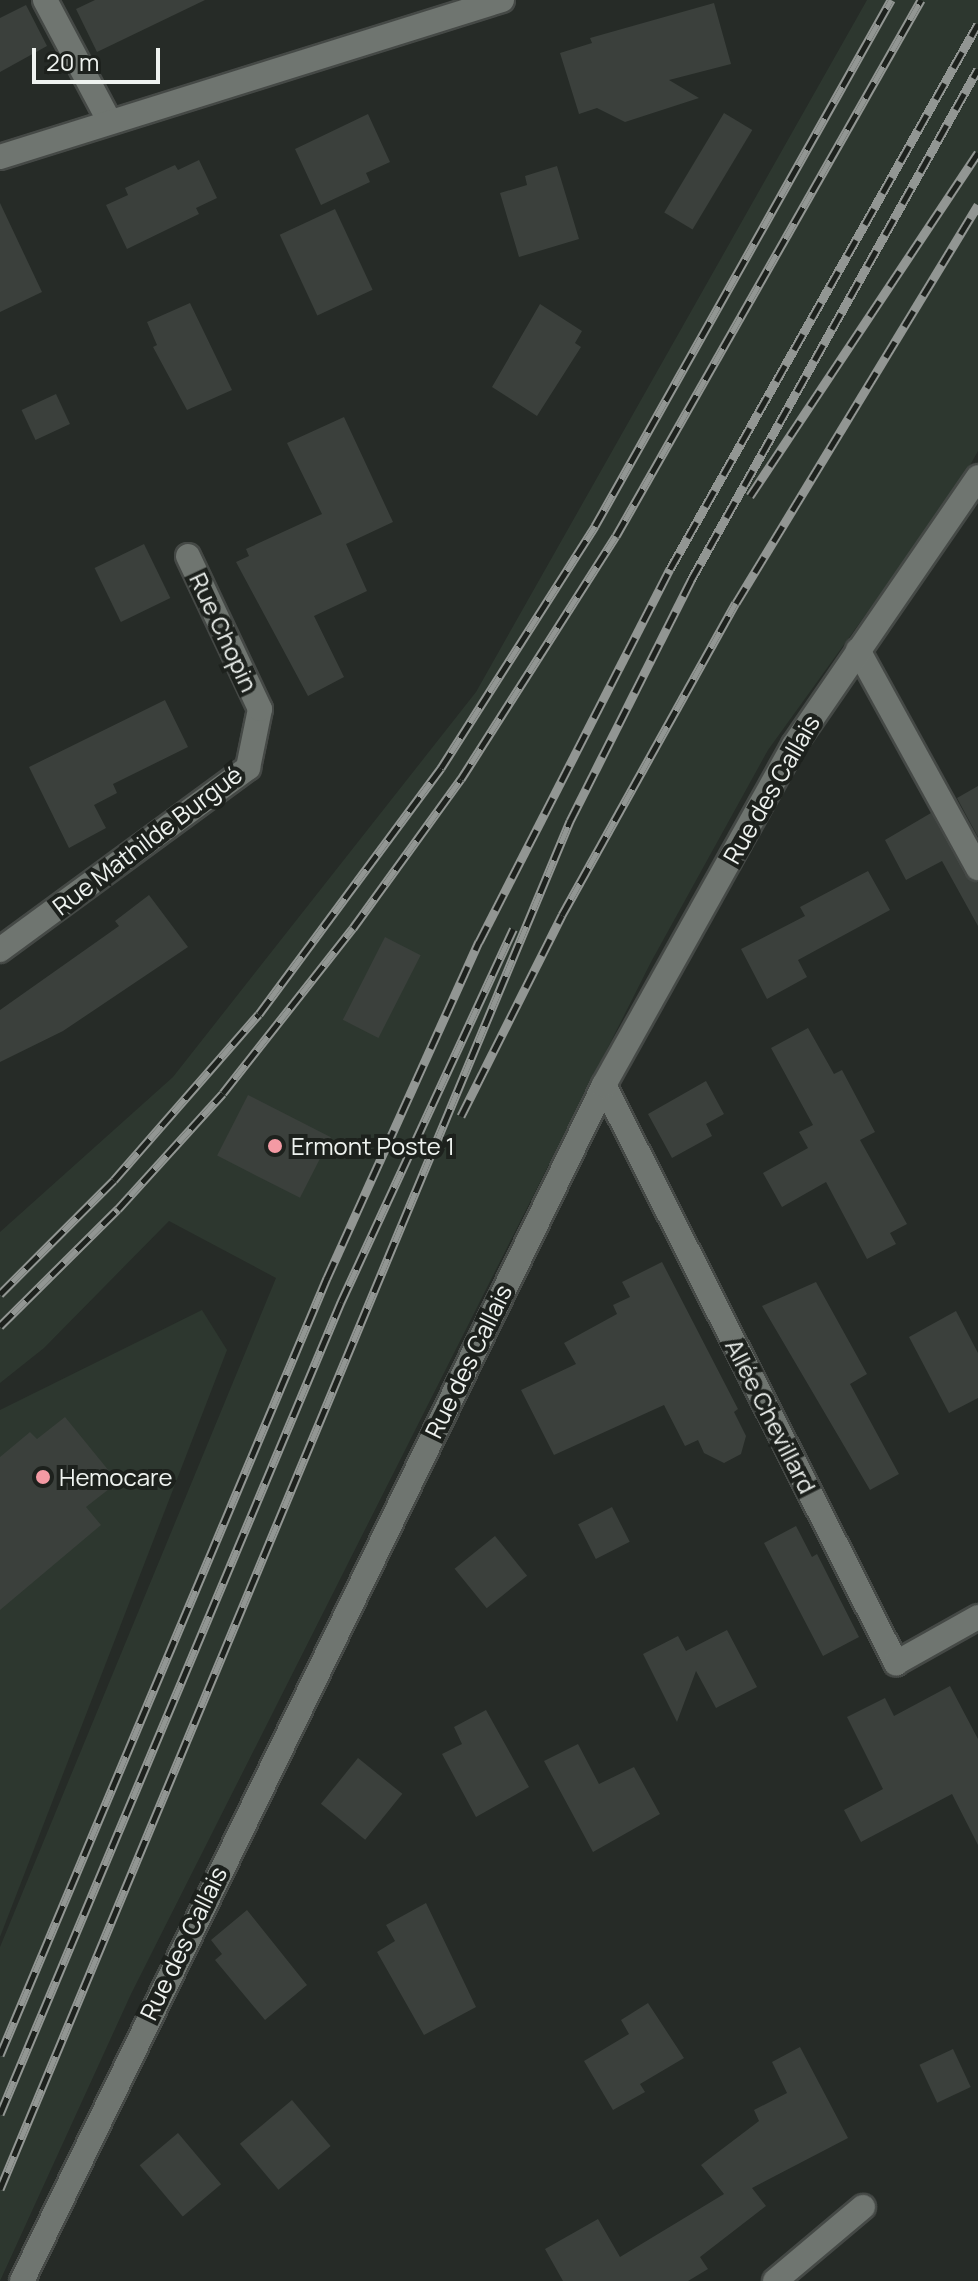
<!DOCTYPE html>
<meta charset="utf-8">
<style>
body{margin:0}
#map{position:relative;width:978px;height:2281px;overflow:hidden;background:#262b27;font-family:Manrope,sans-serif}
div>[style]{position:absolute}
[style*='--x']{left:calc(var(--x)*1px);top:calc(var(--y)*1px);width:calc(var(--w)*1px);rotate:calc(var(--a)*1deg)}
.built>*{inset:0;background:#2d372f}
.building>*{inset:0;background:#3b403c;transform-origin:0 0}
.roads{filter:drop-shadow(2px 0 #454946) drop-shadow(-2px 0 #454946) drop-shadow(0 2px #454946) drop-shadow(0 -2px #454946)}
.minor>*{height:24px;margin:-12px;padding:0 12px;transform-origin:12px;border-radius:12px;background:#6f7570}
.rail>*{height:9px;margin-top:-4.5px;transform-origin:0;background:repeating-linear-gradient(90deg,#1d211d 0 18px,#929693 0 36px);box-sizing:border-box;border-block:2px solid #929693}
.dots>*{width:22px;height:22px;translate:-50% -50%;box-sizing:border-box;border:4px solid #1d211d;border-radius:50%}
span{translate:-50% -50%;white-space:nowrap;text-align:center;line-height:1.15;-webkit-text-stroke:8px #1d211d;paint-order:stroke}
.street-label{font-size:24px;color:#eff3f0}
.poi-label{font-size:24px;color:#eff3f0}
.left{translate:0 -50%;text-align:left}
.scale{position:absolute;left:32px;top:48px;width:128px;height:36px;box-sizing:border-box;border:4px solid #eff3f0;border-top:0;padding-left:10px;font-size:24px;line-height:28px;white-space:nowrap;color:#eff3f0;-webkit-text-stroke:6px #1d211d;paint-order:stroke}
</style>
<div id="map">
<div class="built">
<i style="clip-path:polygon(867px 0,978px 0,978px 451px,959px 485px,768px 750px,651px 962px,131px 1994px,0 2281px,0 1947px,276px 1278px,169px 1221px,44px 1348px,0 1383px,0 1232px,173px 1077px,476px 692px)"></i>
<i style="clip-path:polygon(202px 1310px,227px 1350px,0 1937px,0 1410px)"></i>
</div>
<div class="building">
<i style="clip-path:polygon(95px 0,205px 0,97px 52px,76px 9px)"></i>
<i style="clip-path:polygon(714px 3px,731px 64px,669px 80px,699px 98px,625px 122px,597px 108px,579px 114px,560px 53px,592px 43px,590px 38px)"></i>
<i style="clip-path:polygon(26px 5px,47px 46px,0 72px,0 18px)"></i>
<i style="left:724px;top:113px;width:33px;height:116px;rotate:31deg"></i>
<i style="clip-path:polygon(368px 114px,390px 162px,366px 173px,370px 182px,321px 205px,295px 149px)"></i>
<i style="clip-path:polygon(199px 160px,217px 198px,196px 208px,199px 214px,127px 249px,106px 205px,128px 195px,125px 188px,175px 165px,178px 170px)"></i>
<i style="clip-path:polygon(557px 166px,579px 239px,519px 257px,500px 193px,527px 185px,525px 176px)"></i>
<i style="clip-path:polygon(0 203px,42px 292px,0 312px)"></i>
<i style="left:335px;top:209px;width:89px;height:61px;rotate:65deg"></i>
<i style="clip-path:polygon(190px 303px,232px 390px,187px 410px,153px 347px,157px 345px,147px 322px)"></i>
<i style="clip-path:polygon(540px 304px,582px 331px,575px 343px,581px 347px,537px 416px,492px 387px)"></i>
<i style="left:56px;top:394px;width:33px;height:38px;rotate:65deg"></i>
<i style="clip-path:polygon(344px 417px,393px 522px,346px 544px,367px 591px,314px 616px,344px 677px,308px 696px,236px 562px,249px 556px,246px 549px,322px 514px,287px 443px)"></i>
<i style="left:144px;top:544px;width:60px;height:55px;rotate:64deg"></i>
<i style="clip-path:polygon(165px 700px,188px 747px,113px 784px,117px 793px,94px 805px,106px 828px,69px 848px,29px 767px)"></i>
<i style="clip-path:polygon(978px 786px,978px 837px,957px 798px)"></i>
<i style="clip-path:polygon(931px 813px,965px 875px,978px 883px,978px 926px,942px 861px,906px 880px,885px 840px)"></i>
<i style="clip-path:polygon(868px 871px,890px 910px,798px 960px,807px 977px,767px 999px,741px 949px,805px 916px,800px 907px)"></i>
<i style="clip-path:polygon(149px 895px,188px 947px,63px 1031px,0 1062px,0 1010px,119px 926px,115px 921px)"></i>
<i style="left:385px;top:937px;width:40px;height:93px;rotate:27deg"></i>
<i style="clip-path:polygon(808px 1028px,834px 1074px,842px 1070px,875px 1132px,860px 1140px,907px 1224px,890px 1233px,896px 1244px,867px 1259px,826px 1182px,782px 1207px,763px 1173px,808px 1148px,799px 1132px,813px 1125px,771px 1048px)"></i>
<i style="clip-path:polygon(706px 1081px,724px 1114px,706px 1124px,712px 1136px,672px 1158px,648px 1114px)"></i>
<i style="left:248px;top:1095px;width:93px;height:68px;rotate:27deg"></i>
<i style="clip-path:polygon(662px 1262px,738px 1409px,734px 1412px,746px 1436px,741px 1454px,724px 1463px,704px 1453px,698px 1440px,685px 1446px,664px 1405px,554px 1455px,521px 1390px,576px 1364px,564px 1343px,617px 1314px,613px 1305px,630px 1297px,622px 1282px)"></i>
<i style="clip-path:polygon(816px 1282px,867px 1374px,850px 1384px,899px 1474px,870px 1490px,762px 1306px)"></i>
<i style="clip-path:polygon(956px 1311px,978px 1353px,978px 1398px,949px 1413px,909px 1337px)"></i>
<i style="clip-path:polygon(65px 1417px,118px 1482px,86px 1507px,101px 1525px,0 1610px,0 1457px,30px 1432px,37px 1439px)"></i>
<i style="left:612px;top:1507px;width:39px;height:38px;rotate:63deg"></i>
<i style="clip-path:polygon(796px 1526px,812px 1557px,817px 1554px,859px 1637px,823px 1656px,764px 1543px)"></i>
<i style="left:495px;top:1536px;width:51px;height:52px;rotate:51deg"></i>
<i style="clip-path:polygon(727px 1630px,757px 1687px,716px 1708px,696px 1671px,677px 1722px,643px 1654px,678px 1636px,686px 1651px)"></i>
<i style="clip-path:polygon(950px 1686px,978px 1739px,978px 1845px,952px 1794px,861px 1842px,844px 1810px,883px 1789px,847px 1717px,885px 1698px,894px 1716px)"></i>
<i style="clip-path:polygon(486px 1710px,529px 1787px,476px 1817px,442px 1754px,462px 1744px,454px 1727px)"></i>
<i style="clip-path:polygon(578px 1744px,599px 1784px,634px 1767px,660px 1814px,593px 1852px,544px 1761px)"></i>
<i style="left:358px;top:1758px;width:57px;height:59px;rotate:39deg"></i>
<i style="clip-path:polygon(426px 1903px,476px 2007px,424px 2035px,377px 1952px,395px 1941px,386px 1925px)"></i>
<i style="clip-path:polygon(247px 1910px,307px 1985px,265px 2020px,215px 1960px,222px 1954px,211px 1940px)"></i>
<i style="clip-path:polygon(648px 2003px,684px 2058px,640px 2084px,645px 2092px,613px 2110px,584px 2061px,629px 2034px,621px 2020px)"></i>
<i style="clip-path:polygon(800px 2047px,848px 2138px,752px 2188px,766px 2206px,700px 2257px,708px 2269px,688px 2281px,563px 2281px,545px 2249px,598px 2219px,620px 2257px,724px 2194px,701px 2165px,759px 2121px,754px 2110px,787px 2093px,772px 2062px)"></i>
<i style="left:953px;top:2049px;width:42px;height:37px;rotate:65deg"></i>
<i style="left:292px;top:2100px;width:60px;height:68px;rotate:50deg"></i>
<i style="left:178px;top:2133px;width:67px;height:50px;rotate:50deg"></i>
</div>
<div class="roads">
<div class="minor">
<i style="--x:45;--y:0;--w:138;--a:62"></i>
<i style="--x:0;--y:157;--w:526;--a:-17.37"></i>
<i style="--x:858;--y:650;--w:249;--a:61.2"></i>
<i style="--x:0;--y:950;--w:308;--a:-36.3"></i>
<i style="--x:248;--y:768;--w:60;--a:-78.5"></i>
<i style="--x:260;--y:709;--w:169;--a:-115.2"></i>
<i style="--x:604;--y:1085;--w:648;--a:63.2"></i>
<i style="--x:896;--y:1663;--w:94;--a:-29.3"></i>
<i style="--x:22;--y:2281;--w:1330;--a:-64.05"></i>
<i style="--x:604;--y:1085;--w:389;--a:-60.8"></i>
<i style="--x:794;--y:745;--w:325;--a:-55.5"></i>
<i style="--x:775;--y:2281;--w:115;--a:-40.1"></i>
</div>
</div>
<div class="rail">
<i style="--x:750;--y:496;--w:412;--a:-56.4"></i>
<i style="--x:461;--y:1116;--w:225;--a:-63.3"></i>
<i style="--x:562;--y:915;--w:357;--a:-60.9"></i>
<i style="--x:736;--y:603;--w:466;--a:-58.7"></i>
<i style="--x:0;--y:1294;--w:161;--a:-45"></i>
<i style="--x:114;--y:1180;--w:220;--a:-48.9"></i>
<i style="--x:259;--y:1014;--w:306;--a:-53.5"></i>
<i style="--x:441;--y:768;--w:287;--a:-57.5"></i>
<i style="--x:595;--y:526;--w:604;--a:-60.63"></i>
<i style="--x:0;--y:1326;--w:166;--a:-44.8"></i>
<i style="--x:118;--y:1209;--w:156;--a:-47.8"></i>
<i style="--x:223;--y:1093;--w:210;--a:-51.8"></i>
<i style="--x:353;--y:928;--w:184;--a:-54.1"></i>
<i style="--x:461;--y:779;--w:288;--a:-57.5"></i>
<i style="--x:616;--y:536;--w:617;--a:-60.36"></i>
<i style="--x:0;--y:2055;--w:843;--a:-67.18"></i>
<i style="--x:327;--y:1278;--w:369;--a:-65.7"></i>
<i style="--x:479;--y:942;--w:419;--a:-62.9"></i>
<i style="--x:670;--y:569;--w:626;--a:-60.53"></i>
<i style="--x:0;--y:2114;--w:881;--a:-67.22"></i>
<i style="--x:341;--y:1302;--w:411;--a:-65.2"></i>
<i style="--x:0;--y:2189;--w:1482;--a:-67.38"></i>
<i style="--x:570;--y:821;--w:270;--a:-63.3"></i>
<i style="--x:691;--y:580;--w:586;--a:-60.68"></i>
</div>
<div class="dots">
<i style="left:275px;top:1146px;background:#f49aa4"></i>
<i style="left:43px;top:1477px;background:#f49aa4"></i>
</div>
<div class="street-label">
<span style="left:224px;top:632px;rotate:65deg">Rue Chopin</span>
<span style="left:771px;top:789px;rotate:-60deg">Rue des Callais</span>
<span style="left:147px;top:840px;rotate:-37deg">Rue Mathilde Burgué</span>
<span style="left:468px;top:1361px;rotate:-64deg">Rue des Callais</span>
<span style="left:771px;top:1416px;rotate:63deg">Allée Chevillard</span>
<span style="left:183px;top:1943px;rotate:-64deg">Rue des Callais</span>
</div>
<div class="poi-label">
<span class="left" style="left:291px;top:1146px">Ermont Poste 1</span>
<span class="left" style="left:59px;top:1477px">Hemocare</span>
</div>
<div class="scale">20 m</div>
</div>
